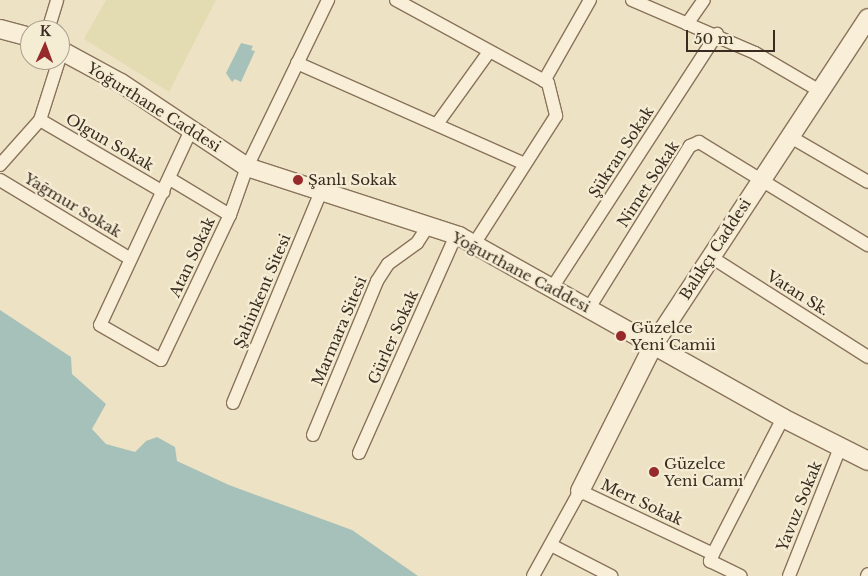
<!DOCTYPE html>
<meta charset="utf-8">
<style>
body{margin:0}
#map{position:relative;width:868px;height:576px;overflow:hidden;background:#eee2c5;font-family:"Libre Baskerville",serif}
div>[style]{position:absolute}
[style*='--x']{left:calc(var(--x)*1px);top:calc(var(--y)*1px);width:calc(var(--w)*1px);rotate:calc(var(--a)*1deg)}
.farmland>*{inset:0;background:#e3dcb2}
.water>*{inset:0;background:#a6c1b9}
.roads{filter:drop-shadow(1px 0 #89735b) drop-shadow(-1px 0 #89735b) drop-shadow(0 1px #89735b) drop-shadow(0 -1px #89735b)}
.minor>*{height:12px;margin:-6px;padding:0 6px;transform-origin:6px;border-radius:6px;background:#f9efd8}
.secondary>*{height:18px;margin:-9px;padding:0 9px;transform-origin:9px;border-radius:9px;background:#f9efd8}
.dots>*{width:14px;height:14px;translate:-50% -50%;box-sizing:border-box;border:2px solid #f5ecd4;border-radius:50%}
span{translate:-50% -50%;white-space:nowrap;text-align:center;line-height:1.15;-webkit-text-stroke:4.5px #f5ecd4;paint-order:stroke}
.street-label{font-size:15px;color:#392b1f}
.poi-label{font-size:15px;color:#392b1f}
.left{translate:0 -50%;text-align:left}
.north{position:absolute;left:20px;top:20px;width:50px;height:50px;box-sizing:border-box;background:#f5ecd4;border:1px solid #aa9f8c;border-radius:50%;rotate:2deg;font-size:14px;font-weight:700;line-height:20px;text-align:center;color:#392b1f}
.north::after{content:'';display:block;margin:auto;width:18px;height:22px;background:#972b2c;clip-path:polygon(50% 0,100% 100%,50% 72%,0 100%)}
.scale{position:absolute;left:686px;top:30px;width:89px;height:22px;box-sizing:border-box;border:2px solid #392b1f;border-top:0;padding-left:6px;font-size:15px;line-height:18px;white-space:nowrap;color:#392b1f;-webkit-text-stroke:4px #f5ecd4;paint-order:stroke}
</style>
<div id="map">
<div class="farmland">
<i style="clip-path:polygon(106px 0,216px 0,169px 92px,84px 39px)"></i>
</div>
<div class="water">
<i style="clip-path:polygon(241px 43px,253px 46px,251px 50px,255px 51px,241px 82px,235px 79px,232px 82px,226px 73px)"></i>
<i style="clip-path:polygon(0 310px,71px 357px,72px 374px,106px 404px,92px 429px,106px 444px,135px 452px,146px 441px,157px 437px,175px 447px,177px 461px,229px 485px,352px 530px,418px 576px,0 576px)"></i>
</div>
<div class="roads">
<div class="minor">
<i style="--x:396;--y:0;--w:173;--a:28.6"></i>
<i style="--x:548;--y:83;--w:34;--a:76"></i>
<i style="--x:556;--y:116;--w:152;--a:122.6"></i>
<i style="--x:632;--y:0;--w:134;--a:23.3"></i>
<i style="--x:755;--y:53;--w:73;--a:30.4"></i>
<i style="--x:687;--y:24;--w:29;--a:-55"></i>
<i style="--x:48;--y:30;--w:31;--a:-73"></i>
<i style="--x:297;--y:63;--w:249;--a:23.9"></i>
<i style="--x:544;--y:81;--w:93;--a:-60.4"></i>
<i style="--x:40;--y:120;--w:143;--a:30.3"></i>
<i style="--x:437;--y:124;--w:89;--a:-54.2"></i>
<i style="--x:192;--y:128;--w:217;--a:115"></i>
<i style="--x:100;--y:325;--w:70;--a:29.8"></i>
<i style="--x:161;--y:360;--w:161;--a:-64.6"></i>
<i style="--x:230;--y:215;--w:51;--a:-70.5"></i>
<i style="--x:247;--y:167;--w:186;--a:-64.1"></i>
<i style="--x:789;--y:136;--w:91;--a:30.2"></i>
<i style="--x:0;--y:165;--w:60;--a:-48.4"></i>
<i style="--x:40;--y:120;--w:63;--a:-72.4"></i>
<i style="--x:170;--y:179;--w:70;--a:31"></i>
<i style="--x:0;--y:180;--w:151;--a:31.2"></i>
<i style="--x:711;--y:257;--w:186;--a:32.5"></i>
<i style="--x:552;--y:288;--w:303;--a:-57"></i>
<i style="--x:589;--y:308;--w:191;--a:-58.1"></i>
<i style="--x:690;--y:146;--w:10;--a:-24"></i>
<i style="--x:699;--y:142;--w:198;--a:31.4"></i>
<i style="--x:233;--y:403;--w:229;--a:-67.4"></i>
<i style="--x:313;--y:435;--w:167;--a:-67.4"></i>
<i style="--x:377;--y:281;--w:20;--a:-57"></i>
<i style="--x:388;--y:264;--w:36;--a:-36"></i>
<i style="--x:417;--y:243;--w:20;--a:-57"></i>
<i style="--x:359;--y:453;--w:239;--a:-66"></i>
<i style="--x:456;--y:235;--w:3;--a:18"></i>
<i style="--x:551;--y:545;--w:68;--a:27.3"></i>
<i style="--x:713;--y:554;--w:153;--a:-62.8"></i>
<i style="--x:533;--y:576;--w:97;--a:-61.1"></i>
<i style="--x:580;--y:491;--w:147;--a:25.3"></i>
<i style="--x:713;--y:554;--w:8;--a:113"></i>
<i style="--x:710;--y:561;--w:34;--a:26"></i>
<i style="--x:789;--y:576;--w:138;--a:-68.3"></i>
<i style="--x:867;--y:576;--w:2;--a:-63"></i>
</div>
<div class="secondary">
<i style="--x:0;--y:29;--w:31;--a:15"></i>
<i style="--x:60;--y:50;--w:69;--a:28.4"></i>
<i style="--x:121;--y:83;--w:151;--a:33.7"></i>
<i style="--x:247;--y:167;--w:223;--a:18"></i>
<i style="--x:459;--y:236;--w:372;--a:29.3"></i>
<i style="--x:783;--y:418;--w:95;--a:26.8"></i>
<i style="--x:580;--y:491;--w:165;--a:-63.3"></i>
<i style="--x:654;--y:344;--w:390;--a:-56.7"></i>
</div>
</div>
<div class="dots">
<i style="left:298px;top:180px;background:#972b2c"></i>
<i style="left:621px;top:336px;background:#972b2c"></i>
<i style="left:654px;top:472px;background:#972b2c"></i>
</div>
<div class="street-label">
<span style="left:154px;top:107px;rotate:32deg">Yoğurthane Caddesi</span>
<span style="left:110px;top:142px;rotate:30deg">Olgun Sokak</span>
<span style="left:621px;top:152px;rotate:-57deg">Şükran Sokak</span>
<span style="left:648px;top:184px;rotate:-57deg">Nimet Sokak</span>
<span style="left:73px;top:205px;rotate:31deg">Yağmur Sokak</span>
<span style="left:715px;top:249px;rotate:-57deg">Balıkçı Caddesi</span>
<span style="left:192px;top:257px;rotate:-65deg">Atan Sokak</span>
<span style="left:521px;top:272px;rotate:28deg">Yoğurthane Caddesi</span>
<span style="left:262px;top:291px;rotate:-67deg">Şahinkent Sitesi</span>
<span style="left:798px;top:293px;rotate:32deg">Vatan Sk.</span>
<span style="left:339px;top:331px;rotate:-67deg">Marmara Sitesi</span>
<span style="left:393px;top:337px;rotate:-66deg">Gürler Sokak</span>
<span style="left:642px;top:502px;rotate:25deg">Mert Sokak</span>
<span style="left:799px;top:506px;rotate:-68deg">Yavuz Sokak</span>
</div>
<div class="poi-label">
<span class="left" style="left:308px;top:180px">Şanlı Sokak</span>
<span class="left" style="left:631px;top:336px">Güzelce<br>Yeni Camii</span>
<span class="left" style="left:664px;top:472px">Güzelce<br>Yeni Cami</span>
</div>
<div class="north">K</div>
<div class="scale">50 m</div>
</div>
